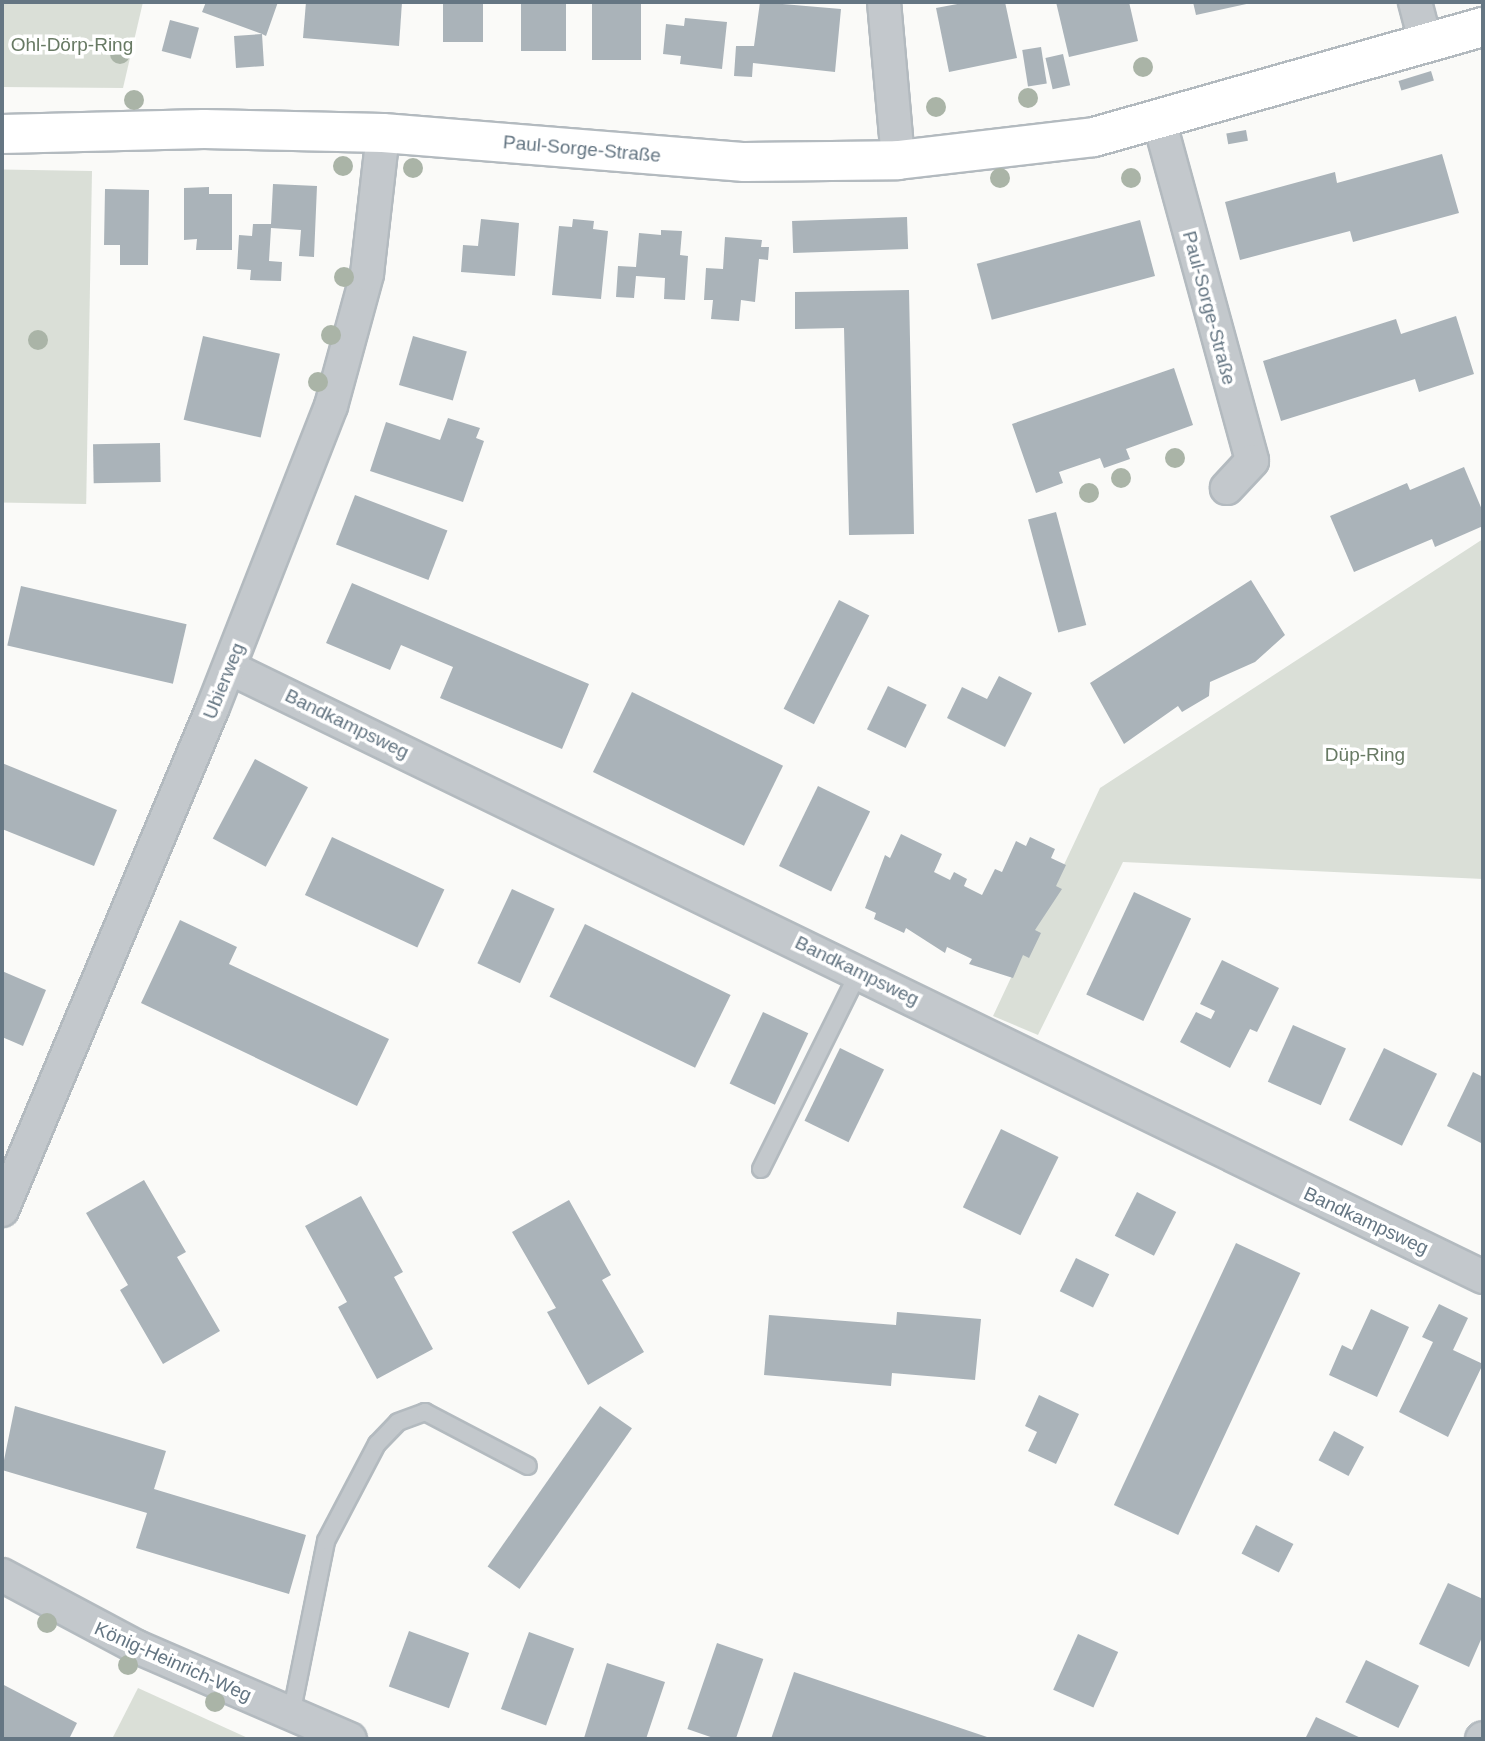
<!DOCTYPE html>
<meta charset="utf-8">
<style>
body{margin:0}
#map{position:relative;width:1485px;height:1741px;overflow:hidden;background:#fafaf8;font-family:Arial,sans-serif}
div>[style]{position:absolute}
[style*='--x']{left:calc(var(--x)*1px);top:calc(var(--y)*1px);width:calc(var(--w)*1px);rotate:calc(var(--a)*1deg)}
.green>*{inset:0;background:#dadfd7;transform-origin:0 0}
.building>*{inset:0;background:#aab3b9;transform-origin:0 0}
.roads{filter:drop-shadow(2px 0 #b3babf) drop-shadow(-2px 0 #b3babf) drop-shadow(0 2px #b3babf) drop-shadow(0 -2px #b3babf)}
.lane>*{height:16px;margin:-8px;padding:0 8px;transform-origin:8px;border-radius:8px;background:#c3c8cc}
.street>*{height:32px;margin:-16px;padding:0 16px;transform-origin:16px;border-radius:16px;background:#c3c8cc}
.secondary>*{height:38px;margin:-19px;padding:0 19px;transform-origin:19px;border-radius:19px;background:#fff}
.trees>*{width:20px;height:20px;margin:-10px;border-radius:50%;background:#aab4a7}
span{translate:-50% -50%;white-space:nowrap;text-align:center;line-height:1.15;-webkit-text-stroke:7px #fff;paint-order:stroke}
.park-label{font-size:19px;color:#687a64}
.street-label{font-size:19px;color:#657683}
.frame{position:absolute;inset:0;border:4px solid #657683;pointer-events:none}
</style>
<div id="map">
<div class="green">
<i style="clip-path:polygon(2px 2px,143px 2px,123px 88px,2px 87px)"></i>
<i style="left:92px;top:171px;width:333px;height:90px;rotate:91deg"></i>
<i style="clip-path:polygon(1483px 539px,1483px 879px,1123px 862px,1038px 1035px,993px 1016px,1100px 788px)"></i>
<i style="clip-path:polygon(138px 1688px,250px 1739px,112px 1739px)"></i>
</div>
<div class="building">
<i style="clip-path:polygon(206px 2px,278px 2px,266px 36px,262px 34px,264px 66px,236px 68px,234px 36px,262px 34px,202px 12px)"></i>
<i style="clip-path:polygon(306px 2px,402px 2px,399px 46px,303px 38px)"></i>
<i style="left:443px;top:2px;width:40px;height:40px"></i>
<i style="left:521px;top:2px;width:45px;height:49px"></i>
<i style="left:592px;top:2px;width:49px;height:58px"></i>
<i style="clip-path:polygon(760px 2px,841px 9px,835px 72px,753px 63px,752px 77px,734px 76px,736px 46px,754px 46px)"></i>
<i style="clip-path:polygon(968px 2px,1005px 2px,1017px 58px,949px 72px,936px 8px)"></i>
<i style="clip-path:polygon(1056px 2px,1129px 2px,1138px 41px,1069px 57px)"></i>
<i style="clip-path:polygon(1193px 2px,1251px 2px,1251px 3px,1196px 15px)"></i>
<i style="clip-path:polygon(685px 18px,727px 22px,722px 69px,680px 64px,681px 56px,663px 54px,666px 24px,684px 26px)"></i>
<i style="left:170px;top:20px;width:30px;height:32px;rotate:15deg"></i>
<i style="left:1041px;top:47px;width:37px;height:19px;rotate:81deg"></i>
<i style="left:1063px;top:54px;width:32px;height:18px;rotate:77deg"></i>
<i style="left:1431px;top:71px;width:10px;height:34px;rotate:73deg"></i>
<i style="left:1246px;top:130px;width:11px;height:20px;rotate:80deg"></i>
<i style="clip-path:polygon(1442px 154px,1459px 213px,1353px 242px,1350px 231px,1240px 260px,1225px 202px,1335px 172px,1337px 183px)"></i>
<i style="clip-path:polygon(273px 184px,317px 186px,314px 257px,299px 256px,301px 230px,271px 228px,269px 261px,282px 262px,281px 281px,250px 280px,251px 270px,237px 269px,239px 235px,252px 236px,253px 224px,271px 224px)"></i>
<i style="clip-path:polygon(209px 187px,209px 194px,232px 194px,232px 250px,196px 250px,197px 239px,184px 240px,184px 188px)"></i>
<i style="clip-path:polygon(105px 189px,149px 190px,148px 265px,120px 265px,120px 245px,104px 245px)"></i>
<i style="left:907px;top:217px;width:32px;height:115px;rotate:88deg"></i>
<i style="clip-path:polygon(481px 219px,519px 223px,515px 276px,461px 272px,463px 245px,478px 246px)"></i>
<i style="clip-path:polygon(573px 219px,594px 221px,593px 229px,608px 231px,601px 299px,552px 295px,559px 226px,572px 227px)"></i>
<i style="left:1140px;top:220px;width:58px;height:169px;rotate:75deg"></i>
<i style="clip-path:polygon(661px 230px,682px 231px,680px 255px,688px 256px,685px 300px,664px 299px,665px 278px,636px 276px,634px 298px,616px 297px,618px 266px,636px 267px,639px 233px,661px 235px)"></i>
<i style="clip-path:polygon(725px 237px,762px 240px,761px 247px,769px 247px,768px 260px,759px 259px,755px 302px,741px 300px,739px 321px,711px 319px,713px 300px,704px 300px,706px 268px,723px 269px)"></i>
<i style="clip-path:polygon(909px 290px,914px 534px,849px 535px,844px 328px,795px 329px,795px 292px)"></i>
<i style="clip-path:polygon(1456px 316px,1474px 374px,1419px 392px,1415px 379px,1281px 421px,1263px 361px,1396px 319px,1401px 334px)"></i>
<i style="left:203px;top:336px;width:79px;height:86px;rotate:13deg"></i>
<i style="left:413px;top:336px;width:56px;height:51px;rotate:16deg"></i>
<i style="clip-path:polygon(1174px 368px,1193px 425px,1126px 449px,1130px 459px,1104px 468px,1100px 458px,1059px 472px,1063px 483px,1036px 493px,1012px 424px)"></i>
<i style="clip-path:polygon(448px 418px,480px 428px,476px 438px,484px 441px,463px 502px,370px 471px,386px 422px,440px 440px)"></i>
<i style="left:160px;top:443px;width:39px;height:67px;rotate:89deg"></i>
<i style="clip-path:polygon(1464px 467px,1483px 512px,1483px 526px,1435px 547px,1432px 539px,1354px 572px,1330px 516px,1407px 483px,1410px 490px)"></i>
<i style="left:355px;top:495px;width:99px;height:53px;rotate:21deg"></i>
<i style="left:1056px;top:512px;width:117px;height:29px;rotate:75deg"></i>
<i style="clip-path:polygon(1251px 580px,1285px 635px,1255px 662px,1210px 682px,1209px 696px,1182px 712px,1178px 706px,1124px 744px,1090px 683px)"></i>
<i style="clip-path:polygon(352px 583px,589px 684px,562px 749px,440px 698px,453px 667px,401px 645px,390px 670px,326px 643px)"></i>
<i style="left:21px;top:586px;width:170px;height:61px;rotate:13deg"></i>
<i style="left:839px;top:600px;width:34px;height:122px;rotate:27deg"></i>
<i style="clip-path:polygon(999px 676px,1032px 693px,1005px 747px,947px 718px,962px 687px,987px 699px)"></i>
<i style="left:888px;top:686px;width:43px;height:48px;rotate:26deg"></i>
<i style="left:632px;top:692px;width:168px;height:89px;rotate:26deg"></i>
<i style="left:255px;top:759px;width:60px;height:90px;rotate:28deg"></i>
<i style="clip-path:polygon(2px 763px,117px 810px,94px 866px,2px 829px)"></i>
<i style="left:818px;top:786px;width:58px;height:89px;rotate:26deg"></i>
<i style="clip-path:polygon(901px 834px,942px 854px,934px 872px,950px 880px,954px 872px,967px 879px,964px 886px,982px 895px,995px 869px,1002px 872px,1016px 841px,1026px 846px,1030px 837px,1055px 849px,1051px 858px,1066px 865px,1056px 886px,1062px 889px,1035px 930px,1041px 933px,1029px 958px,1023px 955px,1013px 978px,969px 964px,972px 959px,947px 947px,945px 953px,906px 928px,904px 933px,874px 919px,876px 913px,865px 908px,885px 855px,890px 858px)"></i>
<i style="left:332px;top:837px;width:124px;height:64px;rotate:25deg"></i>
<i style="left:512px;top:889px;width:47px;height:82px;rotate:25deg"></i>
<i style="left:1134px;top:892px;width:63px;height:113px;rotate:25deg"></i>
<i style="clip-path:polygon(180px 920px,237px 947px,229px 964px,389px 1039px,357px 1106px,141px 1003px)"></i>
<i style="left:585px;top:924px;width:162px;height:81px;rotate:26deg"></i>
<i style="clip-path:polygon(1222px 960px,1279px 988px,1257px 1032px,1250px 1029px,1230px 1068px,1180px 1042px,1196px 1012px,1211px 1019px,1215px 1011px,1200px 1004px)"></i>
<i style="clip-path:polygon(2px 971px,46px 990px,23px 1046px,2px 1037px)"></i>
<i style="left:763px;top:1012px;width:50px;height:79px;rotate:25deg"></i>
<i style="left:1293px;top:1025px;width:58px;height:62px;rotate:24deg"></i>
<i style="left:840px;top:1048px;width:49px;height:81px;rotate:26deg"></i>
<i style="left:1384px;top:1048px;width:59px;height:80px;rotate:26deg"></i>
<i style="clip-path:polygon(1473px 1072px,1483px 1077px,1483px 1144px,1447px 1126px)"></i>
<i style="left:1001px;top:1129px;width:64px;height:87px;rotate:26deg"></i>
<i style="clip-path:polygon(144px 1180px,186px 1252px,177px 1257px,220px 1331px,163px 1364px,120px 1290px,128px 1285px,86px 1213px)"></i>
<i style="left:1137px;top:1192px;width:44px;height:49px;rotate:27deg"></i>
<i style="clip-path:polygon(361px 1196px,403px 1272px,394px 1277px,433px 1349px,377px 1379px,338px 1307px,347px 1302px,305px 1226px)"></i>
<i style="clip-path:polygon(569px 1200px,611px 1275px,602px 1280px,644px 1352px,588px 1385px,547px 1312px,556px 1308px,512px 1232px)"></i>
<i style="left:1236px;top:1243px;width:71px;height:289px;rotate:25deg"></i>
<i style="left:1076px;top:1258px;width:37px;height:37px;rotate:26deg"></i>
<i style="clip-path:polygon(1439px 1304px,1468px 1318px,1453px 1350px,1483px 1364px,1448px 1437px,1399px 1412px,1433px 1342px,1422px 1337px)"></i>
<i style="clip-path:polygon(1371px 1309px,1409px 1327px,1377px 1397px,1329px 1375px,1342px 1345px,1352px 1350px)"></i>
<i style="clip-path:polygon(897px 1312px,981px 1319px,975px 1380px,892px 1373px,891px 1386px,764px 1375px,769px 1315px,896px 1325px)"></i>
<i style="clip-path:polygon(1039px 1395px,1079px 1414px,1056px 1464px,1028px 1451px,1037px 1432px,1025px 1426px)"></i>
<i style="clip-path:polygon(15px 1406px,166px 1451px,154px 1489px,306px 1535px,289px 1594px,136px 1548px,147px 1513px,2px 1470px)"></i>
<i style="left:600px;top:1406px;width:39px;height:196px;rotate:35deg"></i>
<i style="left:1334px;top:1431px;width:34px;height:33px;rotate:28deg"></i>
<i style="left:1256px;top:1525px;width:42px;height:32px;rotate:27deg"></i>
<i style="clip-path:polygon(1448px 1583px,1483px 1599px,1483px 1635px,1469px 1667px,1419px 1644px)"></i>
<i style="left:409px;top:1631px;width:64px;height:59px;rotate:20deg"></i>
<i style="left:529px;top:1632px;width:48px;height:82px;rotate:20deg"></i>
<i style="left:1078px;top:1634px;width:44px;height:61px;rotate:24deg"></i>
<i style="left:717px;top:1643px;width:49px;height:91px;rotate:19deg"></i>
<i style="left:1366px;top:1660px;width:59px;height:47px;rotate:26deg"></i>
<i style="clip-path:polygon(607px 1663px,665px 1682px,646px 1739px,584px 1738px)"></i>
<i style="clip-path:polygon(794px 1672px,993px 1739px,771px 1739px)"></i>
<i style="clip-path:polygon(2px 1684px,77px 1723px,69px 1739px,2px 1739px)"></i>
<i style="clip-path:polygon(1316px 1717px,1363px 1739px,1305px 1739px)"></i>
</div>
<div class="roads">
<div class="lane">
<i style="--x:761;--y:1169;--w:220;--a:-63.6"></i>
<i style="--x:291;--y:1715;--w:177;--a:-78.6"></i>
<i style="--x:326;--y:1541;--w:110;--a:-62.3"></i>
<i style="--x:377;--y:1444;--w:30;--a:-46"></i>
<i style="--x:398;--y:1422;--w:29;--a:-20"></i>
<i style="--x:425;--y:1412;--w:116;--a:27.7"></i>
</div>
<div class="street">
<i style="--x:884;--y:2;--w:159;--a:84.9"></i>
<i style="--x:1415;--y:2;--w:43;--a:75.3"></i>
<i style="--x:1159;--y:120;--w:353;--a:74.7"></i>
<i style="--x:1252;--y:461;--w:37;--a:133"></i>
<i style="--x:230;--y:668;--w:1393;--a:25.92"></i>
<i style="--x:2;--y:1210;--w:545;--a:-67.24"></i>
<i style="--x:213;--y:707;--w:323;--a:-68.6"></i>
<i style="--x:331;--y:406;--w:137;--a:-74.7"></i>
<i style="--x:367;--y:274;--w:142;--a:-83.5"></i>
<i style="--x:2;--y:1575;--w:153;--a:28.1"></i>
<i style="--x:137;--y:1647;--w:232;--a:23.4"></i>
<i style="--x:1482;--y:1739;--w:1;--a:-45"></i>
</div>
<div class="secondary">
<i style="--x:2;--y:134;--w:202;--a:-1.4"></i>
<i style="--x:204;--y:129;--w:179;--a:1.3"></i>
<i style="--x:383;--y:133;--w:363;--a:4.6"></i>
<i style="--x:745;--y:162;--w:153;--a:-0.7"></i>
<i style="--x:898;--y:160;--w:197;--a:-6.7"></i>
<i style="--x:1094;--y:137;--w:404;--a:-15.8"></i>
</div>
</div>
<div class="trees">
<i style="left:120px;top:54px"></i>
<i style="left:1143px;top:67px"></i>
<i style="left:1028px;top:98px"></i>
<i style="left:134px;top:100px"></i>
<i style="left:936px;top:107px"></i>
<i style="left:343px;top:166px"></i>
<i style="left:413px;top:168px"></i>
<i style="left:1000px;top:178px"></i>
<i style="left:1131px;top:178px"></i>
<i style="left:344px;top:277px"></i>
<i style="left:331px;top:335px"></i>
<i style="left:38px;top:340px"></i>
<i style="left:318px;top:382px"></i>
<i style="left:1175px;top:458px"></i>
<i style="left:1121px;top:478px"></i>
<i style="left:1089px;top:493px"></i>
<i style="left:47px;top:1623px"></i>
<i style="left:128px;top:1665px"></i>
<i style="left:215px;top:1702px"></i>
</div>
<div class="park-label">
<span style="left:72px;top:45px">Ohl-Dörp-Ring</span>
<span style="left:1365px;top:755px">Düp-Ring</span>
</div>
<div class="street-label">
<span style="left:582px;top:149px;rotate:5deg">Paul-Sorge-Straße</span>
<span style="left:1209px;top:308px;rotate:75deg">Paul-Sorge-Straße</span>
<span style="left:224px;top:681px;rotate:-68deg">Ubierweg</span>
<span style="left:347px;top:724px;rotate:26deg">Bandkampsweg</span>
<span style="left:857px;top:971px;rotate:26deg">Bandkampsweg</span>
<span style="left:1366px;top:1221px;rotate:25deg">Bandkampsweg</span>
<span style="left:173px;top:1662px;rotate:24deg">König-Heinrich-Weg</span>
</div>
<div class="frame"></div>
</div>
